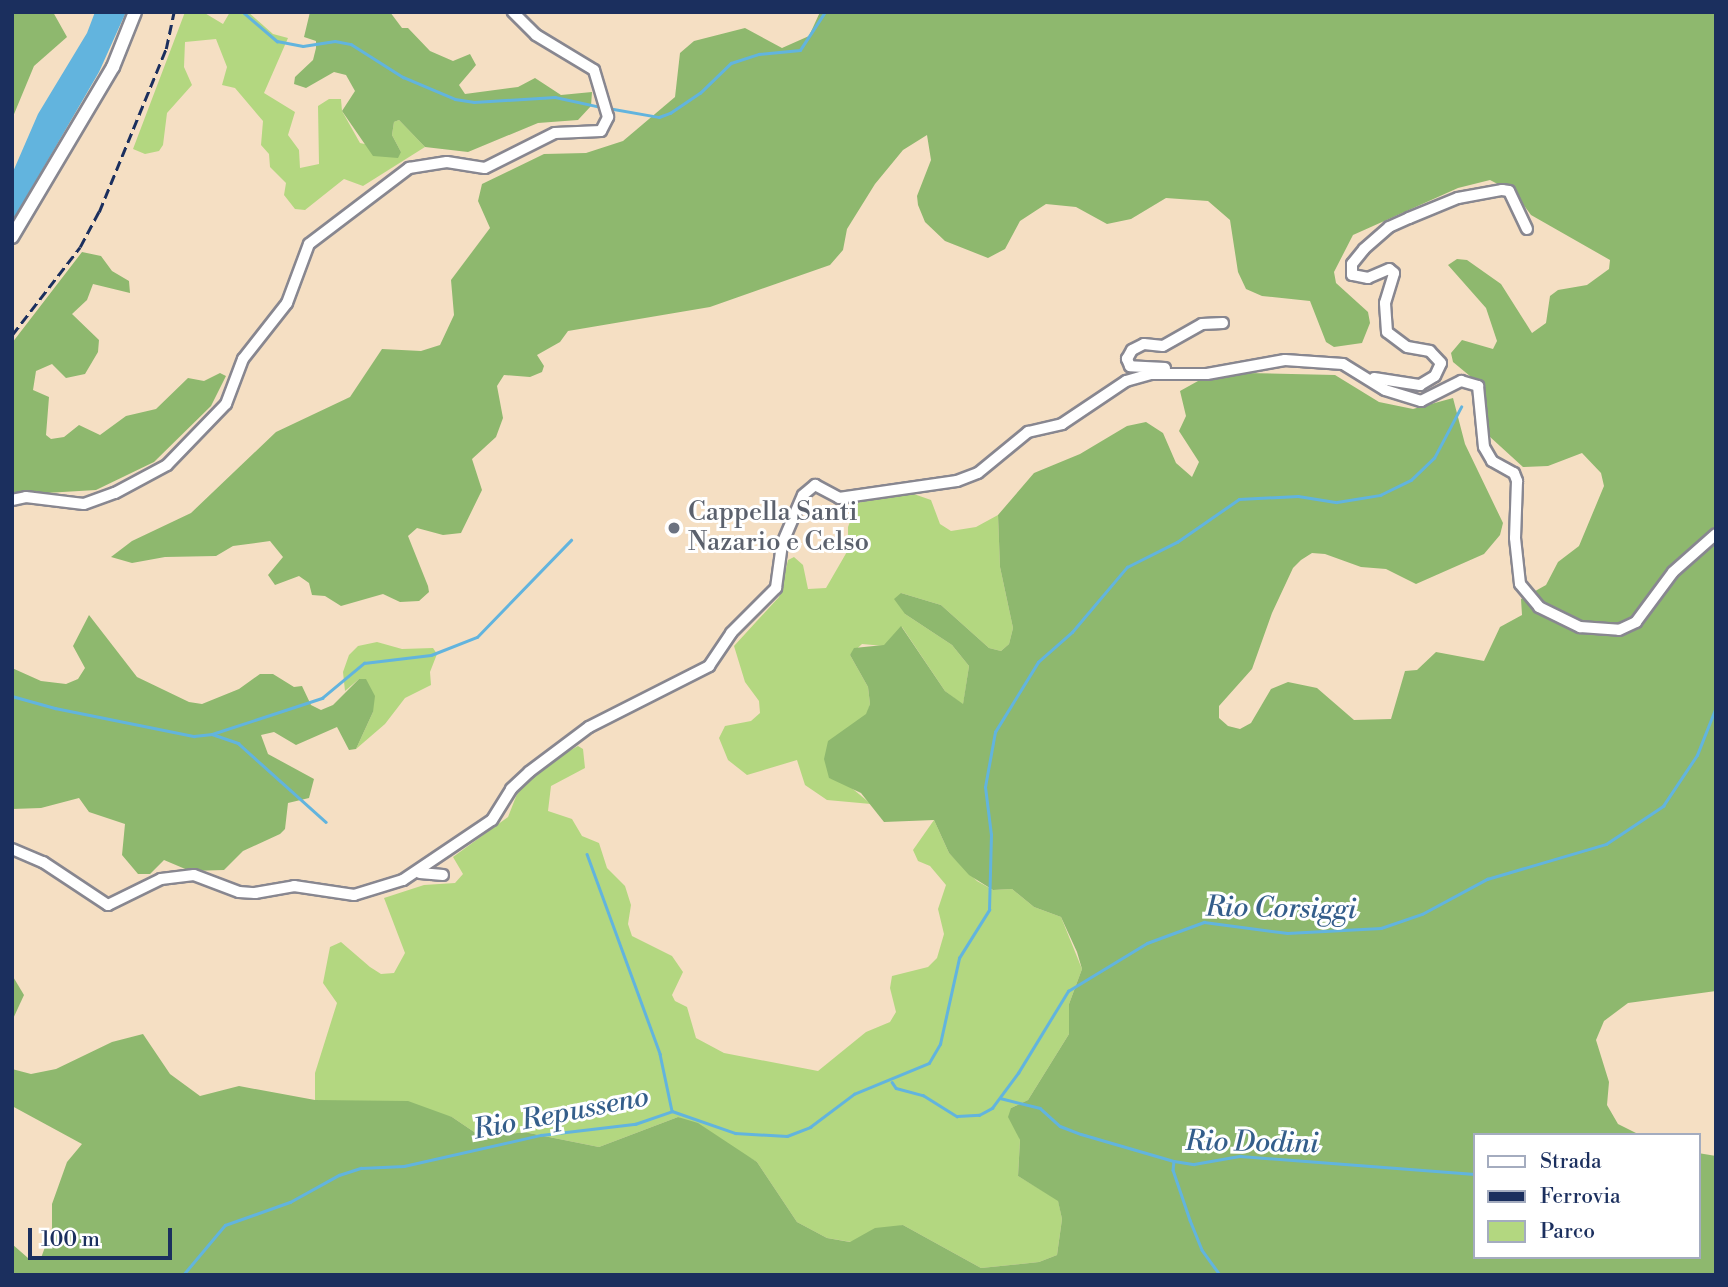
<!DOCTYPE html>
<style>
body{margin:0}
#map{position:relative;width:1728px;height:1287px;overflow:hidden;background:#f5dfc3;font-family:"Libre Bodoni",serif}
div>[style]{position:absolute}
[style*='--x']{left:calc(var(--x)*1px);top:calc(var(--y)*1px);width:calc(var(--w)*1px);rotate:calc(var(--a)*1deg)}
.green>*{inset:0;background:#b3d780}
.forest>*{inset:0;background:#8eb86e}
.water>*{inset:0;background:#62b4de}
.stream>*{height:2.5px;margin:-1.25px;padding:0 1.25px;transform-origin:1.25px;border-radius:1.25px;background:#62b4de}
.roads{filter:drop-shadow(2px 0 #888790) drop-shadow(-2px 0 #888790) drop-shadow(0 2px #888790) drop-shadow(0 -2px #888790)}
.minor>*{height:10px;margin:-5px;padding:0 5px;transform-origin:5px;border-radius:5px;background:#fff}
.major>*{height:12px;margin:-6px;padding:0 6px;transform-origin:6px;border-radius:6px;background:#fff}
.rail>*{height:2.5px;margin-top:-1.25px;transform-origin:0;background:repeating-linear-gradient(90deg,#1b2f5e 0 10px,transparent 0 15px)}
.dots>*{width:19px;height:19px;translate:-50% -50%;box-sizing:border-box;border:4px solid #fff;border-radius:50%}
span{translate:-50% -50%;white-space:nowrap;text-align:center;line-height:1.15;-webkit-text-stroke:6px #fff;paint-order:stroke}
.worship-label{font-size:26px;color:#5b616d}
.left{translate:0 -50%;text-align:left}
.water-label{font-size:28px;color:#345e8b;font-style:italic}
.frame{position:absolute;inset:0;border:14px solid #1b2f5e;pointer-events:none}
.legend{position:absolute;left:1473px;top:1133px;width:228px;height:126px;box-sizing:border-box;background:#fff;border:2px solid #a4acbf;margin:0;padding:9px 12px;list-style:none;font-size:21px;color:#1b2f5e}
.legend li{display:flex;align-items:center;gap:14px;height:35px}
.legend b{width:35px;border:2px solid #a4acbf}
.scale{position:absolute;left:28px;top:1228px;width:144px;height:32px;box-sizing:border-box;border:4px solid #1b2f5e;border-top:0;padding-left:9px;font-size:21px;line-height:24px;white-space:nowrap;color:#1b2f5e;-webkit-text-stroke:5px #fff;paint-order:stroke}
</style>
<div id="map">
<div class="green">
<i style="clip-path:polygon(185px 12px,203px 12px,223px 24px,230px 12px,248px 12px,273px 34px,288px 38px,264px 93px,295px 112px,288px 135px,299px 150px,300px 168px,319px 164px,318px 106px,329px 99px,341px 99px,342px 111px,360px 143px,401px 152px,392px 135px,394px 122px,399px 120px,425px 147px,363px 186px,344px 179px,305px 210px,295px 209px,284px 195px,286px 183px,270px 167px,269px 154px,261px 145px,263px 121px,235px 88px,222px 85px,227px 67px,216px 39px,185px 42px,184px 67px,192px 85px,167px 113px,163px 145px,159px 151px,145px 154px,133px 149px)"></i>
<i style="clip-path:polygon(908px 492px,931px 500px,940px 524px,951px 531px,976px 527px,998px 515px,1000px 567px,1013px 628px,1009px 644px,1001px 651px,989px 648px,941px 605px,901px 593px,905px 614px,952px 645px,969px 666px,963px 705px,945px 691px,902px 627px,884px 646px,862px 644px,850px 655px,868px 687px,870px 704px,867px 714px,852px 726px,829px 778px,842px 780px,871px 804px,827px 800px,805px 785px,797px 760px,747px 775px,728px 760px,719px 738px,725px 726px,751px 721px,760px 713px,759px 701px,745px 682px,734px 646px,779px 597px,788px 560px,794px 557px,803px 565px,808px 589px,826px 588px,848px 550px,848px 527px,857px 503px)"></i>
<i style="clip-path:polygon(377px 642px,402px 649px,433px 648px,437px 654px,430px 672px,431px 685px,405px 698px,385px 724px,356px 749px,373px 712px,359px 679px,345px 691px,343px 672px,349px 655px,358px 646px)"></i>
<i style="clip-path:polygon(578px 746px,583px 749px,585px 768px,551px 786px,548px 811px,572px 819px,582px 836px,599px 843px,607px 868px,625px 886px,631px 905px,628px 924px,632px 936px,672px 956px,683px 972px,672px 995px,675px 1001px,687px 1007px,696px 1038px,724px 1053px,818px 1071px,866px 1032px,890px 1022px,896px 1012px,890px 988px,892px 976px,928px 967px,937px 958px,944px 934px,938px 909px,946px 885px,930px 866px,918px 861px,913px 850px,934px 820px,949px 853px,977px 881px,993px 890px,1012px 889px,1034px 907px,1061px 917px,1082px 969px,1069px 1004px,1069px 1034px,1028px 1100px,1011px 1108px,1020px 1140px,1018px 1176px,1058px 1200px,1062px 1219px,1057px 1255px,1039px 1262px,981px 1268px,903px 1225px,851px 1242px,827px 1238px,797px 1222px,757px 1162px,678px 1117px,599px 1147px,524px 1132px,483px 1138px,452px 1117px,315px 1100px,315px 1073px,337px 1003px,323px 983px,330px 947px,341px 942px,370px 967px,381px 974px,394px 973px,405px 953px,384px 898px,424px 885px,455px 883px,463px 874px,453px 857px,508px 817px,517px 794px,537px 769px)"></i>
</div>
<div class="forest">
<i style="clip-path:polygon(12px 12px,53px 12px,67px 37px,34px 66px,12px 119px)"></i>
<i style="clip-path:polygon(310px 12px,390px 12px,402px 28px,408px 28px,430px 51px,453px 61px,470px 54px,476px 65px,459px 85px,465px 94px,518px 87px,535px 78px,561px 95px,592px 92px,591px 106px,578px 120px,538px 123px,468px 152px,425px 147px,399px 120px,394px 122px,392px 135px,401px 152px,398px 158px,373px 156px,342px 111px,355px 91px,346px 75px,334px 72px,306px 88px,294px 84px,295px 77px,313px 60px,316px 48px,316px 41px,304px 37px)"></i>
<i style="clip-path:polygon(820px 12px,1716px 12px,1716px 991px,1628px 1003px,1604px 1021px,1596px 1040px,1609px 1082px,1607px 1105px,1618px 1124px,1640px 1135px,1474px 1135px,1474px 1257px,1698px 1257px,1698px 1153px,1716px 1156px,1716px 1275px,12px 1275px,12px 1244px,28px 1258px,41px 1258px,52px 1228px,52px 1204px,67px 1162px,82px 1144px,12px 1106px,12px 1069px,31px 1074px,56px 1069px,112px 1042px,143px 1034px,170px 1074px,200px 1096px,239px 1086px,315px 1100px,408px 1101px,452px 1117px,483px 1138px,524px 1132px,599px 1147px,678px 1117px,698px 1123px,757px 1162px,797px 1222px,827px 1238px,850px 1242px,875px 1228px,903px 1225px,981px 1268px,1039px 1262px,1057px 1255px,1062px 1219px,1058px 1201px,1018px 1176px,1020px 1140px,1008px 1117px,1011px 1108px,1028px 1100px,1069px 1034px,1069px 1004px,1082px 969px,1077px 952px,1061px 917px,1034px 907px,1012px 889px,993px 890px,969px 875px,949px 853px,934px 820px,884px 822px,861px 793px,829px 778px,824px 759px,828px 741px,866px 714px,870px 704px,868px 687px,850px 655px,854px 648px,884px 645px,901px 626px,945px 691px,963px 704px,969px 666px,952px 645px,905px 614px,894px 599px,901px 593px,941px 605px,989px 648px,1001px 651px,1009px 644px,1013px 628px,1000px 567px,998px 515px,1034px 473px,1080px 454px,1127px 426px,1146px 422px,1163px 433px,1176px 463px,1192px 477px,1199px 462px,1179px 431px,1186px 416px,1180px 391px,1198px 381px,1247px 373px,1335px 375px,1379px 402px,1413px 409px,1453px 398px,1465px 444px,1503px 523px,1500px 535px,1484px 554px,1416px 584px,1386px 569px,1361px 567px,1325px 554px,1312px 553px,1301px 560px,1293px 568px,1272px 613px,1252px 669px,1219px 706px,1219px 718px,1228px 726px,1240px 729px,1251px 723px,1271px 689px,1288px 682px,1317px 688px,1354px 720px,1391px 719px,1405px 671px,1417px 670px,1436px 652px,1484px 661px,1500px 627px,1522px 615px,1521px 599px,1546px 585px,1558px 562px,1579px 546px,1604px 486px,1601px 473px,1582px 453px,1548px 466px,1523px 467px,1489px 436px,1482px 386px,1453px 362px,1451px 353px,1462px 340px,1493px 349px,1497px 341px,1486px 308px,1448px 265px,1457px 259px,1467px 260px,1501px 284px,1532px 333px,1546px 323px,1550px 296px,1558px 290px,1587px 285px,1609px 269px,1610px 260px,1531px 215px,1515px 193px,1490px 180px,1458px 188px,1353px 235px,1334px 272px,1336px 283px,1368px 312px,1370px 323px,1362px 343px,1334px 347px,1326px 342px,1310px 301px,1262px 296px,1246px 289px,1238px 272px,1230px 220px,1208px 201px,1166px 198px,1131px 219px,1107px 224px,1076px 207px,1046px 204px,1020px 221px,1005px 249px,988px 258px,945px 241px,925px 222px,918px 205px,917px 196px,931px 160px,927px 135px,903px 150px,875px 184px,847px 229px,843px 250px,830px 265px,710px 307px,568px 331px,560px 342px,537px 355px,544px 366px,542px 372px,530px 377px,504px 375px,497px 386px,503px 418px,496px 437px,472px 459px,482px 490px,461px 533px,443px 535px,417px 528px,408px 536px,428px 586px,429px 592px,419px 601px,400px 602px,383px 594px,341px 606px,325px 596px,312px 595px,309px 583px,299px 576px,275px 585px,268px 575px,283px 557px,270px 541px,233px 546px,216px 556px,165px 557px,132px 563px,111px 557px,132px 541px,191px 513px,276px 432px,350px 397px,382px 349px,421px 351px,440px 345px,454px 315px,451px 280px,490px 228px,478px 201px,482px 184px,544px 154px,586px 153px,623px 141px,675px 97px,680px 53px,694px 41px,745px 28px,782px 48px,809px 36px)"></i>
<i style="clip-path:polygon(82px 252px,101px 256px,112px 271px,129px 281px,130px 293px,93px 284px,87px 300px,72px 314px,99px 340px,98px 352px,85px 374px,66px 378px,52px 364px,36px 371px,33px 390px,49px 397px,46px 435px,51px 439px,64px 437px,79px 425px,100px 435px,126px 416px,156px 409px,188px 378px,204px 381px,220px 373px,226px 376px,211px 406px,154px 462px,96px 490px,12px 495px,12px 343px)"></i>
<i style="clip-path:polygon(89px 615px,137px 677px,189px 702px,202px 704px,239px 689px,260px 674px,273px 674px,294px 687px,302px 686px,311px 705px,321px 710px,333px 705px,359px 679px,366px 679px,375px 696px,373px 712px,356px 749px,349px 750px,337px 727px,296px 745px,274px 732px,261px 735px,268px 754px,314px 779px,309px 798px,288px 803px,285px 829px,280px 834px,243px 851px,224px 870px,190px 871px,164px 860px,150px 874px,138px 874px,122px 855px,125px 824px,89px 812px,79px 798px,41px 808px,12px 809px,12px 668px,41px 681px,66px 684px,78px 679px,85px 668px,73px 646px)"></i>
<i style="clip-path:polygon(12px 975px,24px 995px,12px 1021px)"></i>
</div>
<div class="water">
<i style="clip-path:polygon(95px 12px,126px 12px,99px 72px,12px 222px,12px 174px,38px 114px,87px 33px)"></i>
</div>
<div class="stream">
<i style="--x:243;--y:12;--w:45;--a:40.5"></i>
<i style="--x:277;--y:41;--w:26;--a:11"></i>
<i style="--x:303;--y:46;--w:32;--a:-9"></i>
<i style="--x:335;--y:41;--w:16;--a:11"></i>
<i style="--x:351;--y:44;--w:62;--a:32.4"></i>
<i style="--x:403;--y:77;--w:56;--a:22.9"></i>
<i style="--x:455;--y:99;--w:19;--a:9"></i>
<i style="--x:474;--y:102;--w:81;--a:-3.5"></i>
<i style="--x:555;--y:97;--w:47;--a:12.3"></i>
<i style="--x:608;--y:108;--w:52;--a:10"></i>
<i style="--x:659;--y:117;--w:12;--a:-20"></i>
<i style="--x:670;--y:113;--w:36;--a:-34"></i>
<i style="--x:700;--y:93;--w:43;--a:-44.1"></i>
<i style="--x:731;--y:63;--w:29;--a:-18"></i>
<i style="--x:759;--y:54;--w:41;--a:-5.6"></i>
<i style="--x:800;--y:50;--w:45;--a:-56.7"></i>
<i style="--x:12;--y:696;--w:45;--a:15.6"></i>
<i style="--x:55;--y:708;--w:142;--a:11.4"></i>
<i style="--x:194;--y:736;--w:18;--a:-6"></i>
<i style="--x:212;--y:734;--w:28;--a:19"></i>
<i style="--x:238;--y:743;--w:118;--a:41.9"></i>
<i style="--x:212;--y:734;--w:116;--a:-18.1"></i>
<i style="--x:322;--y:698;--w:55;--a:-39.8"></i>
<i style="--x:364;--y:663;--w:67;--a:-6.8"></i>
<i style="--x:431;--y:655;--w:49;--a:-21.4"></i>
<i style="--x:477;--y:637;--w:135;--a:-45.9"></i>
<i style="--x:587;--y:854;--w:213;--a:69.9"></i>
<i style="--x:660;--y:1054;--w:58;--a:78.1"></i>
<i style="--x:892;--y:1082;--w:7;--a:56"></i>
<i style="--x:896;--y:1088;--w:28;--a:15"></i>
<i style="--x:923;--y:1095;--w:40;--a:32"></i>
<i style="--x:957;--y:1116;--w:22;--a:-3"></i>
<i style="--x:979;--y:1115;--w:15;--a:-28"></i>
<i style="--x:992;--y:1108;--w:44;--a:-53.4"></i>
<i style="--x:1018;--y:1073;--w:96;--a:-58.6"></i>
<i style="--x:1068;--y:991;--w:92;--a:-31.3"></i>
<i style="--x:1147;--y:943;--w:61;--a:-20.2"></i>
<i style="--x:1204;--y:922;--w:84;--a:7.5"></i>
<i style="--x:1287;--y:933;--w:94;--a:-3"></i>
<i style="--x:1381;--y:928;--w:43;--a:-18.9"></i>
<i style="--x:1422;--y:914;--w:74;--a:-28.3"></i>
<i style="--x:1487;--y:879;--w:124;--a:-16.4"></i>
<i style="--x:1606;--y:844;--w:69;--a:-33.7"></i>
<i style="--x:1663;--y:806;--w:61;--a:-56.3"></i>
<i style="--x:1697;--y:755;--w:52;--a:-68.4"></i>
<i style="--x:1000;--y:1098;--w:41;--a:14"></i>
<i style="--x:1040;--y:1108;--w:27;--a:42"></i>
<i style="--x:1060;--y:1126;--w:22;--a:21"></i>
<i style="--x:1081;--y:1134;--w:97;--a:16.2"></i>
<i style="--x:1174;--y:1161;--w:20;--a:9"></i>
<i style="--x:1194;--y:1164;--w:47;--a:-9.9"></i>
<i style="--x:1240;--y:1156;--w:235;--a:4.4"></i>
<i style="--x:1174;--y:1161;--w:9;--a:96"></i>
<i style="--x:1173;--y:1170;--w:53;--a:71.2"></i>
<i style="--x:1190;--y:1220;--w:32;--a:68"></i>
<i style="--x:1202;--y:1250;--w:31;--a:54"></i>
<i style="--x:183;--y:1275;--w:65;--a:-50"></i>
<i style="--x:225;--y:1225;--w:69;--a:-19.5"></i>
<i style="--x:290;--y:1202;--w:56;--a:-28.9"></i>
<i style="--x:339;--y:1175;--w:23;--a:-18"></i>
<i style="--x:361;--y:1168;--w:43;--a:-2.7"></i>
<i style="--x:404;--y:1166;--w:140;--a:-12.8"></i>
<i style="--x:541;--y:1135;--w:95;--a:-6.7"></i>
<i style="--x:635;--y:1124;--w:39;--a:-19"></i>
<i style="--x:672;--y:1111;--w:67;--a:19.2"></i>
<i style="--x:735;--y:1133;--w:52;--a:3.3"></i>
<i style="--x:787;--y:1136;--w:25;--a:-21"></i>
<i style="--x:810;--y:1127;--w:55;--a:-36.9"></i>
<i style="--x:854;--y:1094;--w:81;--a:-22.5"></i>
<i style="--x:929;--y:1063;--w:22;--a:-60"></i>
<i style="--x:940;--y:1044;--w:88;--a:-77.5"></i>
<i style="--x:959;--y:958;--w:57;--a:-58"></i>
<i style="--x:989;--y:910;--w:75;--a:-88.5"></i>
<i style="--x:991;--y:835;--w:48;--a:-97.1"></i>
<i style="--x:985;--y:787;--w:56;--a:-79.7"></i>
<i style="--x:995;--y:732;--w:82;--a:-58.4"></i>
<i style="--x:1038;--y:662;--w:45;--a:-41.4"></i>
<i style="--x:1072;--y:632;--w:85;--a:-49.8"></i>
<i style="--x:1127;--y:567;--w:56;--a:-26.6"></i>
<i style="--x:1177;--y:542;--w:75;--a:-34.7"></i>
<i style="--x:1239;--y:499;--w:59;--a:-2.9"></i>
<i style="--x:1298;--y:496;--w:39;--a:9"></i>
<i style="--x:1337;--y:502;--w:44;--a:-9.2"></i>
<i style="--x:1380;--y:495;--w:34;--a:-26"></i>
<i style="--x:1411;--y:480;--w:32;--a:-44"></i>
<i style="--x:1434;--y:458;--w:58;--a:-62.1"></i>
</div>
<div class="roads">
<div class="minor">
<i style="--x:1165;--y:368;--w:35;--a:-177"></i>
<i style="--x:1130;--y:366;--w:8;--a:-113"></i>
<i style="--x:1127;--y:359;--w:10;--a:-61"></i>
<i style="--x:1132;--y:350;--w:13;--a:-27"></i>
<i style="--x:1144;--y:344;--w:19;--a:6"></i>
<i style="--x:1163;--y:346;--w:45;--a:-29.4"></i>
<i style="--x:1202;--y:324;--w:21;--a:-3"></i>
<i style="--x:1374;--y:378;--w:47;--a:8.7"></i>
<i style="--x:1420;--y:385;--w:17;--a:-31"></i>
<i style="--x:1435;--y:376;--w:14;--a:-65"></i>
<i style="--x:1441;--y:363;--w:16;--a:-133"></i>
<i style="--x:1430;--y:351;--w:23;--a:-170"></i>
<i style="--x:1407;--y:347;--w:25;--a:-143"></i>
<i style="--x:1387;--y:332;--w:29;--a:-94"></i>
<i style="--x:1385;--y:303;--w:31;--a:-73"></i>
<i style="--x:1394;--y:273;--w:6;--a:-141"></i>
<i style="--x:1389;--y:269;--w:23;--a:157"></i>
<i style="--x:1368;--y:278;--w:16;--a:-169"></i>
<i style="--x:1352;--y:275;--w:11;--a:-90"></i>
<i style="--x:1352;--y:264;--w:19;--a:-51"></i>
<i style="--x:1364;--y:249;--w:33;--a:-41"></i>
<i style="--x:1389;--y:227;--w:22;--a:-24"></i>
<i style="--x:1409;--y:218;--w:53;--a:-22.2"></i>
<i style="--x:1458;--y:198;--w:45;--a:-10.3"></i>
<i style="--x:1502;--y:190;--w:7;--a:8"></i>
<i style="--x:1509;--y:191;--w:42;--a:64.7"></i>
<i style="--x:12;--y:500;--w:14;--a:-12"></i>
<i style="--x:26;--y:497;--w:58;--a:6.9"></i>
<i style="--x:84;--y:504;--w:33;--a:-20"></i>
<i style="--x:115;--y:493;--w:59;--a:-28.3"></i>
<i style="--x:167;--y:465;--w:85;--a:-46"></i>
<i style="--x:226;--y:404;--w:48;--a:-69.3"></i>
<i style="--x:243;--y:359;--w:71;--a:-51.8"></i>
<i style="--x:287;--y:303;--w:63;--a:-69.6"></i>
<i style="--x:309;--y:244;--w:126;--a:-37.2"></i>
<i style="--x:409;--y:168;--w:38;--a:-9"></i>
<i style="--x:447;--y:162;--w:38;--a:9"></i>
<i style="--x:485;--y:168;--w:78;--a:-26.6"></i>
<i style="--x:555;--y:133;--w:46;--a:-2.5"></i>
<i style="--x:601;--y:131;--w:16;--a:-63"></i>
<i style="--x:608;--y:117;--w:49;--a:-106.6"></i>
<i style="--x:594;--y:70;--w:68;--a:-148.9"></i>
<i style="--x:536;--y:35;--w:33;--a:-135"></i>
<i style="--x:12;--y:849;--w:34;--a:23"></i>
<i style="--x:43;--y:862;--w:78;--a:33.5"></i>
<i style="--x:108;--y:905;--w:59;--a:-26.1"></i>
<i style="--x:161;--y:879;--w:33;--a:-7"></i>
<i style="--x:194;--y:875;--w:48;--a:20.7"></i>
<i style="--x:239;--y:892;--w:16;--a:4"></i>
<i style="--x:255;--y:893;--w:40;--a:-10"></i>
<i style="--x:294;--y:886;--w:61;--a:8.5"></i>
<i style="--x:354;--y:895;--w:51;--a:-17"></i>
<i style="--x:403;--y:880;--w:107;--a:-34"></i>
<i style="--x:492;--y:820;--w:36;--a:-58"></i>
<i style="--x:511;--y:789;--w:25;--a:-43"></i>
<i style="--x:529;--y:772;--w:75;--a:-36.9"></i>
<i style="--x:589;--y:727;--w:135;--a:-26.9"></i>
<i style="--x:709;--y:666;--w:40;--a:-56"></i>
<i style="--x:731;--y:633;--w:64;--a:-45"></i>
<i style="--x:776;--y:588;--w:44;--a:-82.2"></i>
<i style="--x:782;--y:544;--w:53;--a:-66.8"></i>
<i style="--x:803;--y:495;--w:16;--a:-40"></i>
<i style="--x:815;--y:485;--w:27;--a:28"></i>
<i style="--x:839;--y:498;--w:119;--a:-8.2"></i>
<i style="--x:957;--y:481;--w:22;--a:-21"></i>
<i style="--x:978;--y:473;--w:65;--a:-39.4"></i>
<i style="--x:1028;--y:432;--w:35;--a:-13"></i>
<i style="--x:1062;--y:424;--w:77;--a:-33.9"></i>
<i style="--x:1126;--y:381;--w:26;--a:-16"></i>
<i style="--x:1151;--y:374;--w:56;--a:0"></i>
<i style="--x:1207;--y:374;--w:79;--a:-10.2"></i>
<i style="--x:1285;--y:360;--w:58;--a:3.9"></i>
<i style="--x:1343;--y:364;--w:49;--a:31.8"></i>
<i style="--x:1385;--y:390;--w:38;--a:17"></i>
<i style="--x:1421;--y:401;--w:45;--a:-26.6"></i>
<i style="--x:1461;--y:381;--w:18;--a:16"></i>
<i style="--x:1478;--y:386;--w:61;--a:84.4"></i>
<i style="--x:1484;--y:447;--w:16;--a:60"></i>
<i style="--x:1492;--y:461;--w:25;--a:29"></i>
<i style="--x:1514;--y:473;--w:9;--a:69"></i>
<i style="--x:1517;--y:481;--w:57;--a:92"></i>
<i style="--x:1515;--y:538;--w:46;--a:83.8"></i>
<i style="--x:1520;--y:584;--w:30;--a:50"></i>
<i style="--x:1539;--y:607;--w:46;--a:26"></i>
<i style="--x:1580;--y:627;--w:39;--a:4"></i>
<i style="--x:1619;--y:630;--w:19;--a:-25"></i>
<i style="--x:1636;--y:622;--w:62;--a:-53.5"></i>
<i style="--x:1673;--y:572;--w:57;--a:-41.5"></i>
<i style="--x:420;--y:873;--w:23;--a:5"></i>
</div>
<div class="major">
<i style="--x:12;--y:237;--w:198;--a:-59.3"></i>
<i style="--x:113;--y:67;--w:59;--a:-68.2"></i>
</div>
</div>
<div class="rail">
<i style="--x:12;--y:335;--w:111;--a:-52.3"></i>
<i style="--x:80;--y:247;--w:40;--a:-62"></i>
<i style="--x:99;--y:212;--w:176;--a:-67.7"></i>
<i style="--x:166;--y:49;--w:38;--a:-78"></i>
</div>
<div class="dots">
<i style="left:674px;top:528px;background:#6b7280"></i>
</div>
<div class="worship-label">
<span class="left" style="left:688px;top:528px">Cappella Santi<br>Nazario e Celso</span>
</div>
<div class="water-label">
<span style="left:1281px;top:909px;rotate:1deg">Rio Corsiggi</span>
<span style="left:561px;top:1114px;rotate:-11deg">Rio Repusseno</span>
<span style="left:1252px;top:1143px;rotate:1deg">Rio Dodini</span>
</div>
<div class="frame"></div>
<ul class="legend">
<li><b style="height:9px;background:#fff"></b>Strada</li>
<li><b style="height:9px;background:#1b2f5e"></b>Ferrovia</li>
<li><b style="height:19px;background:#b3d780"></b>Parco</li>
</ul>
<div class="scale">100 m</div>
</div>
